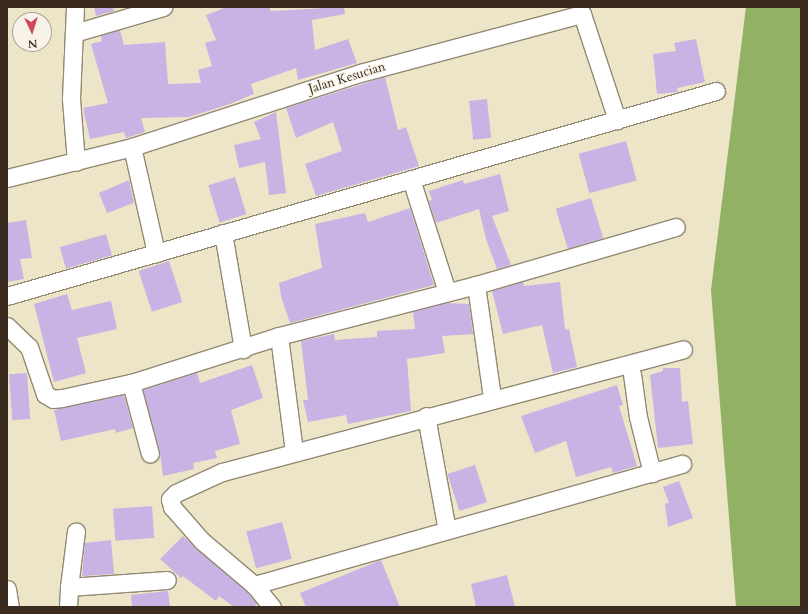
<!DOCTYPE html>
<style>
body{margin:0}
#map{position:relative;width:808px;height:614px;overflow:hidden;background:#ede5c8;font-family:Cardo,serif}
div>[style]{position:absolute}
[style*='--x']{left:calc(var(--x)*1px);top:calc(var(--y)*1px);width:calc(var(--w)*1px);rotate:calc(var(--a)*1deg)}
.forest>*{inset:0;background:#93b164}
.building>*{inset:0;background:#c8b3e4;transform-origin:0 0}
.roads{filter:drop-shadow(1px 0 #948873) drop-shadow(-1px 0 #948873) drop-shadow(0 1px #948873) drop-shadow(0 -1px #948873)}
.minor>*{height:17px;margin:-8.5px;padding:0 8.5px;transform-origin:8.5px;border-radius:8.5px;background:#fff}
span{translate:-50% -50%;white-space:nowrap;text-align:center;line-height:1.15;-webkit-text-stroke:3px #f7f3e8;paint-order:stroke}
.street-label{font-size:13px;color:#3b2a1e}
.frame{position:absolute;inset:0;border:8px solid #3b2a1e;pointer-events:none}
.north{position:absolute;left:12px;top:12px;width:40px;height:40px;box-sizing:border-box;background:#f7f3e8;border:1px solid #aca397;border-radius:50%;rotate:176deg;font-size:11px;font-weight:700;line-height:16px;text-align:center;color:#3b2a1e}
.north::after{content:'';display:block;margin:auto;width:14px;height:18px;background:#d1495b;clip-path:polygon(50% 0,100% 100%,50% 72%,0 100%)}
</style>
<div id="map">
<div class="forest">
<i style="clip-path:polygon(746px 7px,801px 7px,801px 607px,736px 607px,711px 290px)"></i>
</div>
<div class="building">
<i style="clip-path:polygon(94px 7px,113px 7px,114px 11px,96px 16px)"></i>
<i style="clip-path:polygon(227px 7px,269px 7px,271px 11px,344px 7px,345px 14px,312px 20px,315px 50px,348px 39px,357px 63px,298px 80px,296px 68px,251px 84px,254px 94px,230px 104px,189px 117px,141px 118px,145px 132px,126px 138px,124px 132px,90px 139px,83px 108px,108px 103px,91px 44px,102px 41px,101px 36px,120px 30px,124px 45px,165px 42px,168px 84px,201px 83px,198px 70px,212px 66px,205px 43px,216px 40px,206px 15px)"></i>
<i style="clip-path:polygon(696px 39px,705px 82px,677px 88px,678px 92px,657px 94px,653px 54px,676px 51px,674px 43px)"></i>
<i style="clip-path:polygon(385px 77px,398px 130px,406px 127px,419px 166px,316px 196px,305px 164px,342px 151px,333px 122px,296px 138px,286px 108px)"></i>
<i style="left:487px;top:99px;width:39px;height:18px;rotate:84deg"></i>
<i style="clip-path:polygon(276px 112px,286px 193px,269px 195px,265px 162px,239px 168px,234px 145px,261px 139px,254px 122px)"></i>
<i style="left:626px;top:141px;width:41px;height:49px;rotate:75deg"></i>
<i style="clip-path:polygon(500px 174px,509px 211px,492px 216px,511px 265px,497px 269px,486px 239px,479px 209px,436px 223px,429px 201px,432px 200px,429px 191px,463px 180px,464px 184px)"></i>
<i style="left:235px;top:177px;width:39px;height:28px;rotate:73deg"></i>
<i style="clip-path:polygon(129px 180px,134px 203px,107px 213px,99px 193px)"></i>
<i style="left:591px;top:198px;width:42px;height:37px;rotate:73deg"></i>
<i style="clip-path:polygon(410px 208px,434px 285px,290px 323px,281px 296px,279px 283px,322px 268px,315px 224px,365px 213px,368px 222px)"></i>
<i style="clip-path:polygon(26px 220px,32px 258px,20px 259px,24px 279px,7px 282px,7px 223px)"></i>
<i style="left:106px;top:234px;width:22px;height:48px;rotate:74deg"></i>
<i style="left:169px;top:261px;width:43px;height:32px;rotate:72deg"></i>
<i style="clip-path:polygon(523px 282px,524px 286px,560px 282px,565px 330px,569px 329px,577px 367px,553px 373px,542px 325px,503px 334px,492px 291px)"></i>
<i style="clip-path:polygon(67px 294px,72px 310px,111px 301px,117px 329px,77px 338px,86px 373px,54px 382px,34px 304px)"></i>
<i style="clip-path:polygon(445px 303px,469px 304px,473px 334px,442px 336px,445px 353px,407px 359px,411px 411px,348px 424px,346px 415px,308px 422px,303px 400px,308px 400px,301px 341px,334px 334px,335px 340px,377px 337px,377px 331px,415px 329px,413px 312px)"></i>
<i style="clip-path:polygon(252px 365px,263px 398px,231px 410px,240px 444px,215px 451px,217px 458px,193px 463px,194px 469px,163px 476px,160px 451px,143px 390px,197px 373px,200px 383px)"></i>
<i style="clip-path:polygon(663px 368px,680px 368px,682px 402px,688px 401px,693px 444px,658px 448px,650px 375px,663px 371px)"></i>
<i style="left:27px;top:373px;width:46px;height:18px;rotate:86deg"></i>
<i style="clip-path:polygon(617px 385px,623px 405px,619px 406px,637px 466px,613px 473px,611px 467px,576px 477px,566px 441px,535px 453px,521px 416px)"></i>
<i style="clip-path:polygon(124px 395px,133px 428px,116px 433px,115px 429px,61px 441px,54px 410px)"></i>
<i style="left:475px;top:465px;width:39px;height:29px;rotate:72deg"></i>
<i style="clip-path:polygon(679px 481px,693px 518px,668px 527px,665px 504px,669px 503px,663px 487px)"></i>
<i style="left:152px;top:506px;width:32px;height:39px;rotate:86deg"></i>
<i style="left:282px;top:522px;width:38px;height:37px;rotate:75deg"></i>
<i style="clip-path:polygon(183px 536px,247px 592px,257px 604px,254px 607px,234px 607px,219px 596px,216px 601px,183px 576px,181px 578px,160px 559px)"></i>
<i style="clip-path:polygon(111px 540px,114px 574px,82px 576px,85px 543px)"></i>
<i style="clip-path:polygon(381px 560px,400px 607px,306px 607px,300px 593px)"></i>
<i style="clip-path:polygon(507px 575px,515px 607px,476px 607px,471px 584px)"></i>
<i style="clip-path:polygon(168px 591px,170px 607px,132px 607px,131px 595px)"></i>
</div>
<div class="roads">
<div class="minor">
<i style="--x:75;--y:7;--w:92;--a:92.5"></i>
<i style="--x:71;--y:99;--w:63;--a:85.5"></i>
<i style="--x:74;--y:33;--w:93;--a:-16.3"></i>
<i style="--x:132;--y:147;--w:109;--a:77.2"></i>
<i style="--x:7;--y:178;--w:129;--a:-13.9"></i>
<i style="--x:132;--y:147;--w:240;--a:-18"></i>
<i style="--x:360;--y:73;--w:230;--a:-14.9"></i>
<i style="--x:582;--y:14;--w:112;--a:71.7"></i>
<i style="--x:411;--y:179;--w:119;--a:72.3"></i>
<i style="--x:223;--y:233;--w:118;--a:80.2"></i>
<i style="--x:476;--y:285;--w:114;--a:81.9"></i>
<i style="--x:7;--y:296;--w:738;--a:-16.13"></i>
<i style="--x:7;--y:326;--w:30;--a:44"></i>
<i style="--x:29;--y:347;--w:50;--a:71.2"></i>
<i style="--x:45;--y:394;--w:9;--a:32"></i>
<i style="--x:53;--y:399;--w:9;--a:-6"></i>
<i style="--x:62;--y:398;--w:71;--a:-12.3"></i>
<i style="--x:131;--y:383;--w:155;--a:-17.6"></i>
<i style="--x:279;--y:336;--w:203;--a:-14.5"></i>
<i style="--x:476;--y:285;--w:208;--a:-16.2"></i>
<i style="--x:279;--y:336;--w:117;--a:82.6"></i>
<i style="--x:632;--y:374;--w:43;--a:82.1"></i>
<i style="--x:638;--y:417;--w:58;--a:76"></i>
<i style="--x:131;--y:383;--w:73;--a:75"></i>
<i style="--x:426;--y:416;--w:116;--a:79.6"></i>
<i style="--x:254;--y:585;--w:445;--a:-15.8"></i>
<i style="--x:69;--y:587;--w:56;--a:-82.9"></i>
<i style="--x:7;--y:589;--w:18;--a:81"></i>
<i style="--x:68;--y:607;--w:20;--a:-87"></i>
<i style="--x:69;--y:587;--w:98;--a:-4.1"></i>
<i style="--x:272;--y:607;--w:28;--a:-129"></i>
<i style="--x:254;--y:585;--w:68;--a:-139.8"></i>
<i style="--x:202;--y:541;--w:45;--a:-131.4"></i>
<i style="--x:172;--y:507;--w:8;--a:-104"></i>
<i style="--x:170;--y:499;--w:8;--a:-45"></i>
<i style="--x:176;--y:493;--w:51;--a:-24.5"></i>
<i style="--x:222;--y:472;--w:477;--a:-14.9"></i>
</div>
</div>
<div class="street-label">
<span style="left:347px;top:78px;rotate:-17deg">Jalan Kesucian</span>
</div>
<div class="frame"></div>
<div class="north">N</div>
</div>
